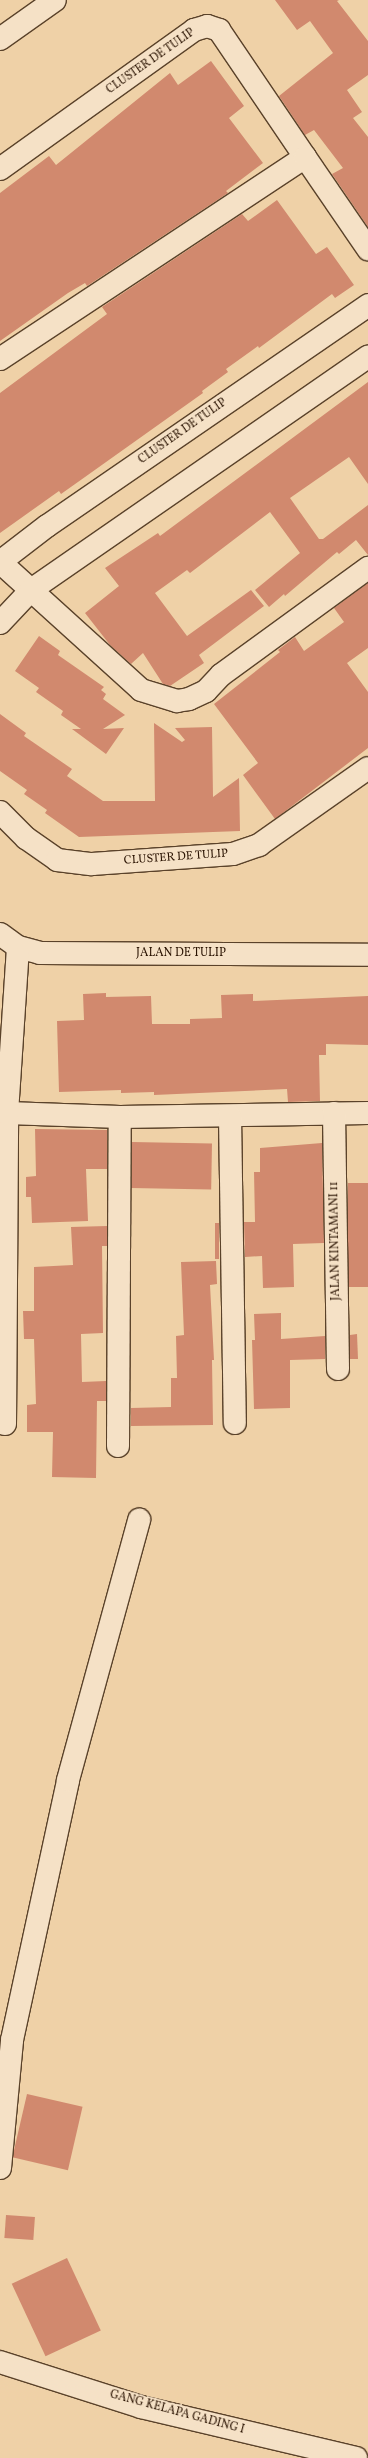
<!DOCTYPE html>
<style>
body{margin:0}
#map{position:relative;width:368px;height:2458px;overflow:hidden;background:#efd1a7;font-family:Vollkorn,serif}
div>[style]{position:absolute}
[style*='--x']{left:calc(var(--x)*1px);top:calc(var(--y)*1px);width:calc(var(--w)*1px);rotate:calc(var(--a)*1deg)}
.building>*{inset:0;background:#d1896e;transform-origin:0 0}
.roads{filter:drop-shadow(1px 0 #5a422a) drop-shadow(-1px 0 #5a422a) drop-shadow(0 1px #5a422a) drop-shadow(0 -1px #5a422a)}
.minor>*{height:22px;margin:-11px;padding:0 11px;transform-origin:11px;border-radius:11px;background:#f5e1c6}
span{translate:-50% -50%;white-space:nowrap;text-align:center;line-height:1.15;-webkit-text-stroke:3.5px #f5e1c6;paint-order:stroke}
.street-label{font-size:12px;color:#291200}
</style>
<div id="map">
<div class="building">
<i style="clip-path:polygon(275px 0,339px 0,337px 1px,368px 41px,368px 75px,347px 90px,362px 112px,353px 118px,368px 137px,368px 227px,332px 174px,343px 168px,314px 130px,305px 135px,279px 96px,333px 53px,310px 21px,297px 30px)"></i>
<i style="clip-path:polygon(211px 61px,244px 106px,229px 118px,263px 163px,226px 191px,228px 193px,87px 286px,85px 283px,68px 293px,0 341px,0 193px,49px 156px,56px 165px,170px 73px,178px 85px)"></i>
<i style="clip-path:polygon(277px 200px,316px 254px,327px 247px,354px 285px,335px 298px,332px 294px,259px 348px,258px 346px,226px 369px,228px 372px,202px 391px,203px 393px,85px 477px,61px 494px,59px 491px,0 533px,0 393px,107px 314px,102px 307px,242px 214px,248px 221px)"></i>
<i style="clip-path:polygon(368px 382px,368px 484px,349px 457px,290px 498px,319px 539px,323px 539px,368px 505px,368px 555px,356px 540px,339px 554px,337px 552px,285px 596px,284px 594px,269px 607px,255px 590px,300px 553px,270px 512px,190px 573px,187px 570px,155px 593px,187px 636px,251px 590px,264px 606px,199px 655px,204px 663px,170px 686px,163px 684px,143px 653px,131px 664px,110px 645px,85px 613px,119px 586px,105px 568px,158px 533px,160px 536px)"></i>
<i style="clip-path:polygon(368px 583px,368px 648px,347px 663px,368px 692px,368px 748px,275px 819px,243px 775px,258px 763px,214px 704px,280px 652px,278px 650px,295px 637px,304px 651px,344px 622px,334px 608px)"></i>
<i style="clip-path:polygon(39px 636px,60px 651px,58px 655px,104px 687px,101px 690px,106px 694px,103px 699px,125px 715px,103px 729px,124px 728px,106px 754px,72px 729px,81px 729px,61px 715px,63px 711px,36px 692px,39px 688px,15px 671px)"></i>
<i style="clip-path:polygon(0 714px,26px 733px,24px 736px,72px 769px,67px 776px,103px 801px,155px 801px,154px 723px,182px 742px,185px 740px,175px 728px,212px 727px,213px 797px,239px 778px,240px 831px,79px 837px,45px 813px,47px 810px,24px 794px,27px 790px,0 771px)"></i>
<i style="clip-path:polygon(106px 993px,106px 997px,151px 996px,152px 1024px,190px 1024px,190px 1019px,222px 1018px,221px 995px,253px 994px,253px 1001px,368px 996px,368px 1045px,326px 1044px,326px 1055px,319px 1055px,320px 1101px,288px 1102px,287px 1089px,154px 1095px,154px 1092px,121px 1093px,121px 1090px,59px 1092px,57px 1021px,84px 1020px,83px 994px)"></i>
<i style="clip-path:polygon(35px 1129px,107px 1130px,107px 1169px,86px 1169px,88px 1221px,32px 1223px,31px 1197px,26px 1197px,26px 1177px,36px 1176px)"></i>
<i style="left:132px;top:1142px;width:80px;height:46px;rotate:1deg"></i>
<i style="clip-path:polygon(322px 1143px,324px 1243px,293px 1244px,294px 1287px,263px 1288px,262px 1256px,245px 1257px,244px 1222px,255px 1222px,254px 1172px,260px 1172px,260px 1148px)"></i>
<i style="left:348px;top:1183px;width:20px;height:104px"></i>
<i style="left:215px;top:1223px;width:4px;height:36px"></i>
<i style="clip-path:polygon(107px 1226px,107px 1246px,102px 1246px,103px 1333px,81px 1334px,82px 1382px,106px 1381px,106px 1401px,97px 1401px,96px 1478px,52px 1477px,53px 1432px,27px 1432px,27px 1405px,36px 1404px,34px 1339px,24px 1339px,23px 1311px,34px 1311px,34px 1267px,73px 1265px,71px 1227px)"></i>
<i style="clip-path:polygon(216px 1261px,217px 1284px,210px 1285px,214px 1360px,212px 1360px,213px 1425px,131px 1426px,131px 1408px,171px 1407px,171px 1378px,177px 1378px,176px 1336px,184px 1335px,181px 1262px)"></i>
<i style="clip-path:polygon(281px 1313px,281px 1339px,325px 1336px,325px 1359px,290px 1360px,290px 1408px,254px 1409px,252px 1340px,255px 1340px,254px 1314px)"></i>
<i style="clip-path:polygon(357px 1334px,358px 1359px,350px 1359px,350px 1335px)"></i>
<i style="left:27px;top:2094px;width:57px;height:65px;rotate:13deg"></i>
<i style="left:6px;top:2215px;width:29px;height:23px;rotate:4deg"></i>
<i style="left:67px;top:2258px;width:80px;height:61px;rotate:65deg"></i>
</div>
<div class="roads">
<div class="minor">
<i style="--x:0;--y:39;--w:67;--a:-35.3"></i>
<i style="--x:0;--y:169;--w:239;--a:-35.6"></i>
<i style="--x:194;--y:30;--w:14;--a:-17"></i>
<i style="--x:207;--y:26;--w:13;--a:18"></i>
<i style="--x:219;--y:30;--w:153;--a:55.9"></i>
<i style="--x:0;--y:359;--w:366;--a:-33.5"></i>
<i style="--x:305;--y:157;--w:112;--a:55.6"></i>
<i style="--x:0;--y:562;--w:190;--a:42.2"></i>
<i style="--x:141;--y:690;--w:38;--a:17"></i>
<i style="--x:177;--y:701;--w:12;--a:-9"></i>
<i style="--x:189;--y:699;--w:19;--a:-25"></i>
<i style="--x:206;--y:691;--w:22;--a:-47"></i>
<i style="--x:221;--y:675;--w:182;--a:-36.1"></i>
<i style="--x:0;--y:562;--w:59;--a:-37.5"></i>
<i style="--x:47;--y:526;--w:390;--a:-34.5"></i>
<i style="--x:0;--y:623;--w:45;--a:-46.8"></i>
<i style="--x:31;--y:590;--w:410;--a:-34.7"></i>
<i style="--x:0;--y:812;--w:37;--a:45"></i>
<i style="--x:26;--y:838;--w:38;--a:35"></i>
<i style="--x:57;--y:860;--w:35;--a:7"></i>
<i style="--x:92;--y:864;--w:141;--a:-4.1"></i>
<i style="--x:233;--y:854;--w:28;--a:-19"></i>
<i style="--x:259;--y:845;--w:133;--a:-35.2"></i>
<i style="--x:0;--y:934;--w:22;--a:36"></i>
<i style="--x:18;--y:947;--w:23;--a:15"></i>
<i style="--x:40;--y:953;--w:328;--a:0.3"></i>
<i style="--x:7;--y:1113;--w:113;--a:2"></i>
<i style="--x:120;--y:1117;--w:248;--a:-0.9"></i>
<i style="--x:334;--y:1113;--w:256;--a:89.1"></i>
<i style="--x:230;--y:1116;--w:307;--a:89.1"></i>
<i style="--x:5;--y:1424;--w:311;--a:-89.6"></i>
<i style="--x:7;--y:1113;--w:166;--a:-86.2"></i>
<i style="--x:118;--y:1446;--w:329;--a:-89.7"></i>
<i style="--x:0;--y:2168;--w:129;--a:-84.6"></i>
<i style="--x:12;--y:2040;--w:266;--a:-77.8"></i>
<i style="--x:68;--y:1780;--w:270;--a:-74.7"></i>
<i style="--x:0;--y:2362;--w:148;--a:17.7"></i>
<i style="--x:141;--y:2407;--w:221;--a:13.3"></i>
</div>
</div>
<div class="street-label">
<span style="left:151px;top:62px;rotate:-35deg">CLUSTER DE TULIP</span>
<span style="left:183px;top:432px;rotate:-35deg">CLUSTER DE TULIP</span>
<span style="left:176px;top:858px;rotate:-4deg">CLUSTER DE TULIP</span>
<span style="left:181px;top:954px">JALAN DE TULIP</span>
<span style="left:336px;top:1241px;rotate:-91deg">JALAN KINTAMANI 11</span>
<span style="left:177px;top:2413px;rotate:15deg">GANG KELAPA GADING I</span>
</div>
</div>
